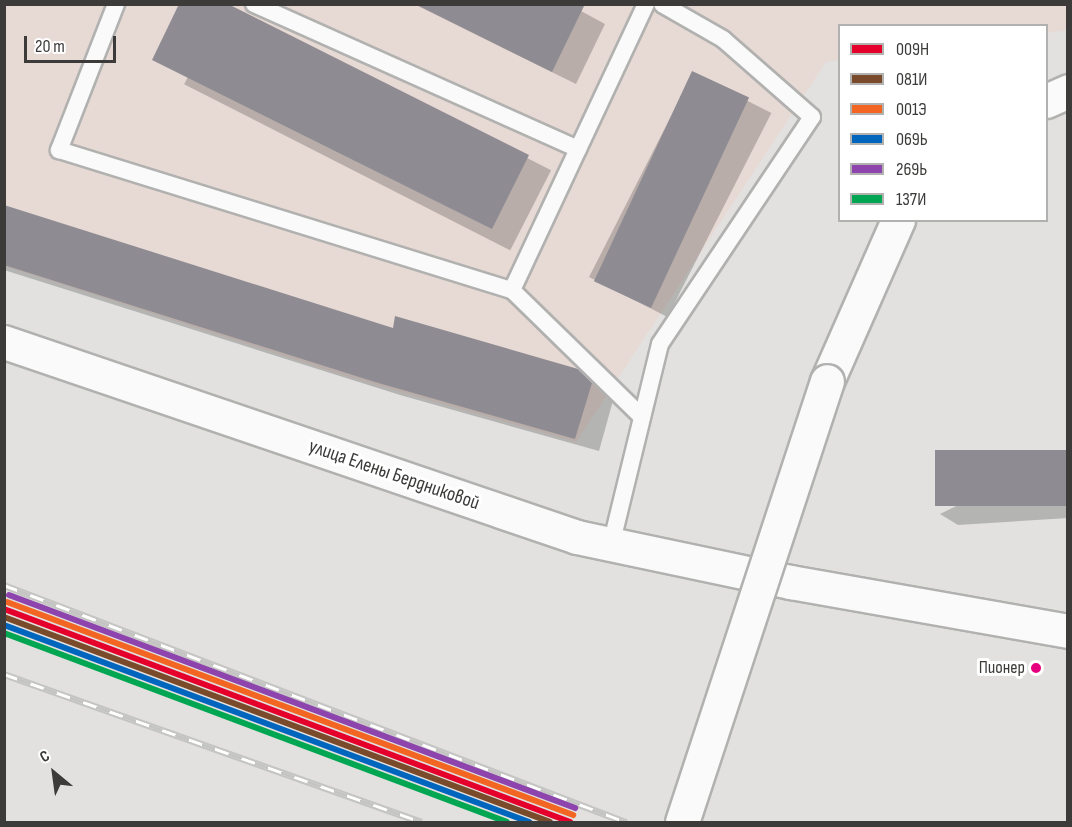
<!DOCTYPE html>
<meta charset="utf-8">
<style>
body{margin:0}
#map{position:relative;width:1072px;height:827px;overflow:hidden;background:#e2e1e0;font-family:"Sofia Sans Condensed",sans-serif}
div>[style]{position:absolute}
[style*='--x']{left:calc(var(--x)*1px);top:calc(var(--y)*1px);width:calc(var(--w)*1px);rotate:calc(var(--a)*1deg)}
.industrial>*{inset:0;background:#e7d9d4}
.shadow>*{inset:0;background:#0003;transform-origin:0 0}
.building>*{inset:0;background:#8e8c92;transform-origin:0 0}
.roads{filter:drop-shadow(2px 0 #b1b1b0) drop-shadow(-2px 0 #b1b1b0) drop-shadow(0 2px #b1b1b0) drop-shadow(0 -2px #b1b1b0)}
.lane>*{height:16px;margin:-8px;padding:0 8px;transform-origin:8px;border-radius:8px;background:#fbfafa}
.street>*{height:33px;margin:-16.5px;padding:0 16.5px;transform-origin:16.5px;border-radius:16.5px;background:#fbfafa}
.secondary>*{height:33px;margin:-16.5px;padding:0 16.5px;transform-origin:16.5px;border-radius:16.5px;background:#fbfafa}
.rail>*{height:7px;margin-top:-3.5px;transform-origin:0;background:repeating-linear-gradient(90deg,#fff 0 14px,#c4c4c3 0 28px);box-sizing:border-box;border-block:2px solid #c4c4c3}
.bridges{filter:drop-shadow(2px 0 #b1b1b0) drop-shadow(-2px 0 #b1b1b0) drop-shadow(0 2px #b1b1b0) drop-shadow(0 -2px #b1b1b0)}
.secondary-bridge>*{height:33px;margin:-16.5px;padding:0 16.5px;transform-origin:16.5px;border-radius:16.5px;background:#fbfafa}
.rail-1>*{height:6px;margin:-3px;padding:0 3px;transform-origin:3px;border-radius:3px;background:#e4002b}
.rail-2>*{height:6px;margin:-3px;padding:0 3px;transform-origin:3px;border-radius:3px;background:#7a4b2a}
.rail-3>*{height:6px;margin:-3px;padding:0 3px;transform-origin:3px;border-radius:3px;background:#f26522}
.rail-4>*{height:6px;margin:-3px;padding:0 3px;transform-origin:3px;border-radius:3px;background:#0065bd}
.rail-5>*{height:6px;margin:-3px;padding:0 3px;transform-origin:3px;border-radius:3px;background:#8e44ad}
.rail-6>*{height:6px;margin:-3px;padding:0 3px;transform-origin:3px;border-radius:3px;background:#00a651}
.dots>*{width:16px;height:16px;translate:-50% -50%;box-sizing:border-box;border:3px solid #fff;border-radius:50%}
span{translate:-50% -50%;white-space:nowrap;text-align:center;line-height:1.15;-webkit-text-stroke:6px #fff;paint-order:stroke}
.bus-label{font-size:18px;color:#3c3b3a}
.right{translate:-100% -50%;text-align:right}
.street-label{font-size:20px;color:#3c3b3a}
.frame{position:absolute;inset:0;border:6px solid #3c3b3a;pointer-events:none}
.legend{position:absolute;left:838px;top:24px;width:210px;height:198px;box-sizing:border-box;background:#fff;border:2px solid #b1b1b0;margin:0;padding:8px 10px;list-style:none;font-size:18px;color:#3c3b3a}
.legend li{display:flex;align-items:center;gap:12px;height:30px}
.legend b{width:30px;border:2px solid #b1b1b0}
.north{position:absolute;left:24px;top:743px;width:60px;height:60px;-webkit-text-stroke:4px #fff;paint-order:stroke;rotate:331deg;font-size:16px;font-weight:700;line-height:24px;text-align:center;color:#3c3b3a}
.north::after{content:'';display:block;margin:auto;width:21px;height:27px;background:#3c3b3a;clip-path:polygon(50% 0,100% 100%,50% 72%,0 100%)}
.scale{position:absolute;left:24px;top:36px;width:92px;height:27px;box-sizing:border-box;border:3px solid #3c3b3a;border-top:0;padding-left:8px;font-size:18px;line-height:21px;white-space:nowrap;color:#3c3b3a;-webkit-text-stroke:4px #fff;paint-order:stroke}
</style>
<div id="map">
<div class="industrial">
<i style="clip-path:polygon(5px 5px,1067px 5px,1067px 30px,1047px 33px,1046px 26px,840px 26px,839px 60px,826px 62px,576px 442px,352px 378px,5px 266px)"></i>
</div>
<div class="shadow">
<i style="left:225px;top:4px;width:366px;height:90px;rotate:27deg"></i>
<i style="clip-path:polygon(414px 4px,568px 4px,605px 24px,576px 84px)"></i>
<i style="left:693px;top:73px;width:88px;height:229px;rotate:27deg"></i>
<i style="clip-path:polygon(4px 206px,394px 329px,577px 370px,614px 397px,599px 451px,400px 395px,4px 270px)"></i>
<i style="clip-path:polygon(1068px 451px,1068px 518px,958px 525px,940px 514px)"></i>
</div>
<div class="building">
<i style="clip-path:polygon(179px 4px,228px 4px,529px 155px,492px 229px,152px 60px)"></i>
<i style="clip-path:polygon(415px 4px,585px 4px,552px 72px)"></i>
<i style="left:692px;top:71px;width:63px;height:232px;rotate:25deg"></i>
<i style="clip-path:polygon(4px 205px,393px 328px,395px 316px,578px 369px,592px 383px,575px 439px,375px 382px,4px 265px)"></i>
<i style="left:1068px;top:450px;width:56px;height:133px;rotate:90deg"></i>
</div>
<div class="roads">
<div class="lane">
<i style="--x:116;--y:4;--w:157;--a:111.3"></i>
<i style="--x:59;--y:150;--w:474;--a:17.2"></i>
<i style="--x:254;--y:4;--w:355;--a:24.1"></i>
<i style="--x:642;--y:417;--w:182;--a:-135.7"></i>
<i style="--x:512;--y:290;--w:316;--a:-64.9"></i>
<i style="--x:611;--y:545;--w:207;--a:-76.3"></i>
<i style="--x:660;--y:344;--w:273;--a:-56.2"></i>
<i style="--x:812;--y:117;--w:118;--a:-138.8"></i>
<i style="--x:723;--y:39;--w:70;--a:-150.2"></i>
</div>
<div class="street">
<i style="--x:791;--y:582;--w:281;--a:10"></i>
</div>
<div class="secondary">
<i style="--x:1046;--y:101;--w:24;--a:-24"></i>
<i style="--x:4;--y:342;--w:605;--a:18.79"></i>
<i style="--x:577;--y:537;--w:219;--a:11.9"></i>
<i style="--x:827;--y:381;--w:176;--a:-66.2"></i>
</div>
</div>
<div class="rail">
<i style="--x:4;--y:585;--w:666;--a:20.86"></i>
<i style="--x:4;--y:674;--w:443;--a:19.5"></i>
</div>
<div class="bridges">
<div class="secondary-bridge">
<i style="--x:682;--y:822;--w:464;--a:-71.8"></i>
</div>
</div>
<div class="rail-1">
<i style="--x:4;--y:609;--w:605;--a:20.62"></i>
</div>
<div class="rail-2">
<i style="--x:4;--y:617;--w:583;--a:20.58"></i>
</div>
<div class="rail-3">
<i style="--x:7;--y:602;--w:605;--a:20.62"></i>
</div>
<div class="rail-4">
<i style="--x:4;--y:625;--w:561;--a:20.57"></i>
</div>
<div class="rail-5">
<i style="--x:9;--y:595;--w:605;--a:20.62"></i>
</div>
<div class="rail-6">
<i style="--x:4;--y:633;--w:537;--a:20.59"></i>
</div>
<div class="dots">
<i style="left:1036px;top:668px;background:#e5007d"></i>
</div>
<div class="bus-label">
<span class="right" style="left:1025px;top:668px">Пионер</span>
</div>
<div class="street-label">
<span style="left:394px;top:475px;rotate:19deg">улица Елены Бердниковой</span>
</div>
<div class="frame"></div>
<ul class="legend">
<li><b style="height:8px;background:#e4002b"></b>009Н</li>
<li><b style="height:8px;background:#7a4b2a"></b>081И</li>
<li><b style="height:8px;background:#f26522"></b>001Э</li>
<li><b style="height:8px;background:#0065bd"></b>069Ь</li>
<li><b style="height:8px;background:#8e44ad"></b>269Ь</li>
<li><b style="height:8px;background:#00a651"></b>137И</li>
</ul>
<div class="north">С</div>
<div class="scale">20 m</div>
</div>
